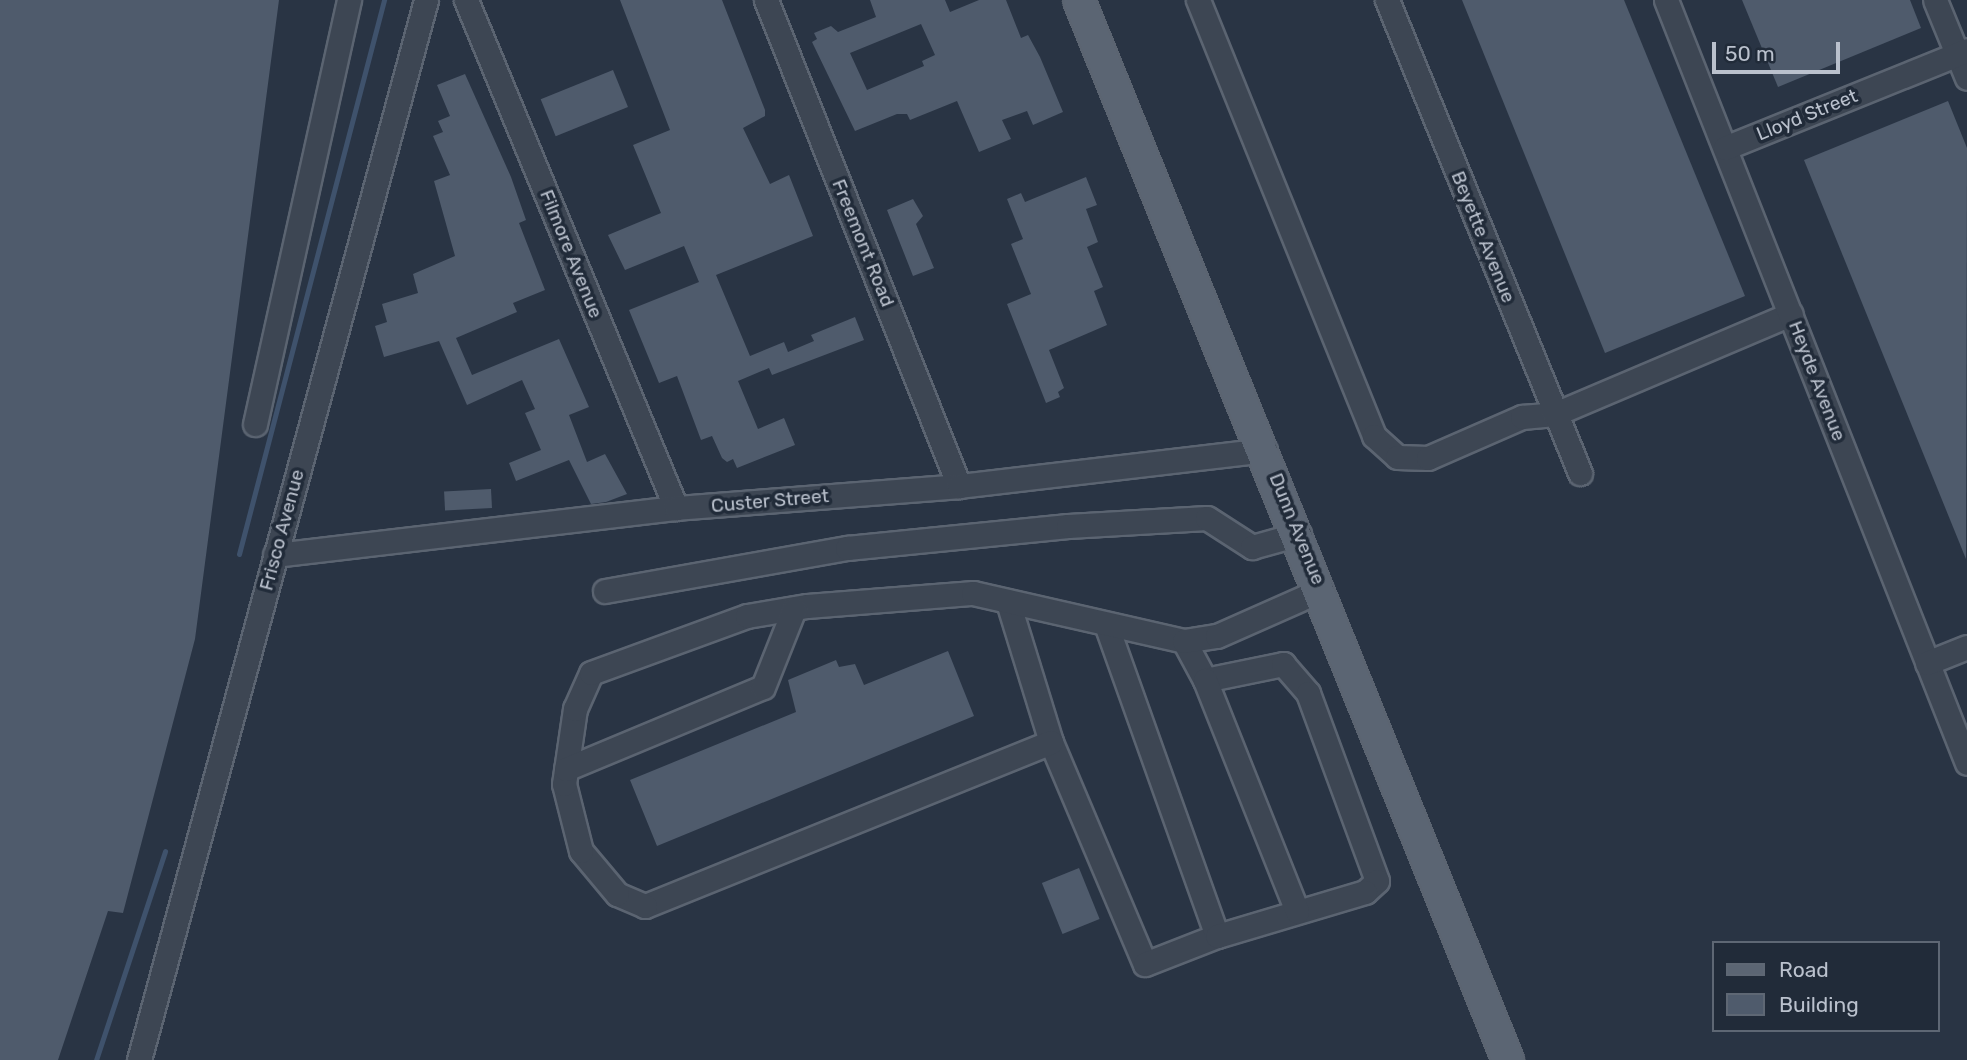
<!DOCTYPE html>
<style>
body{margin:0}
#map{position:relative;width:1967px;height:1060px;overflow:hidden;background:#293444;font-family:Rubik,sans-serif}
div>[style]{position:absolute}
[style*='--x']{left:calc(var(--x)*1px);top:calc(var(--y)*1px);width:calc(var(--w)*1px);rotate:calc(var(--a)*1deg)}
.stream>*{height:5px;margin:-2.5px;padding:0 2.5px;transform-origin:2.5px;border-radius:2.5px;background:#3f526c}
.building>*{inset:0;background:#4f5b6c;transform-origin:0 0}
.roads{filter:drop-shadow(2px 0 #5b6471) drop-shadow(-2px 0 #5b6471) drop-shadow(0 2px #5b6471) drop-shadow(0 -2px #5b6471)}
.minor>*{height:23px;margin:-11.5px;padding:0 11.5px;transform-origin:11.5px;border-radius:11.5px;background:#3d4653}
.major>*{height:30px;margin:-15px;padding:0 15px;transform-origin:15px;border-radius:15px;background:#5b6573}
span{translate:-50% -50%;white-space:nowrap;text-align:center;line-height:1.15;-webkit-text-stroke:7px #212b39;paint-order:stroke}
.street-label{font-size:19px;color:#bac1cd}
.legend{position:absolute;left:1712px;top:941px;width:228px;height:91px;box-sizing:border-box;background:#212b39;border:2px solid #5e6774;margin:0;padding:9px 12px;list-style:none;font-size:21px;color:#bac1cd}
.legend li{display:flex;align-items:center;gap:14px;height:35px}
.legend b{width:35px;border:2px solid #5e6774}
.scale{position:absolute;left:1712px;top:42px;width:128px;height:32px;box-sizing:border-box;border:4px solid #bac1cd;border-top:0;padding-left:9px;font-size:21px;line-height:24px;white-space:nowrap;color:#bac1cd;-webkit-text-stroke:5px #212b39;paint-order:stroke}
</style>
<div id="map">
<div class="stream">
<i style="--x:239;--y:554;--w:573;--a:-75.33"></i>
<i style="--x:96;--y:1060;--w:220;--a:-71.7"></i>
</div>
<div class="building">
<i style="clip-path:polygon(0 0,279px 0,195px 639px,123px 913px,108px 911px,58px 1060px,0 1060px)"></i>
<i style="clip-path:polygon(620px 0,722px 0,765px 110px,765px 116px,743px 128px,770px 184px,789px 175px,813px 236px,716px 275px,750px 356px,784px 342px,788px 352px,814px 341px,811px 335px,855px 317px,864px 340px,772px 375px,769px 368px,738px 381px,758px 429px,784px 418px,795px 445px,737px 468px,733px 459px,727px 462px,722px 458px,712px 436px,701px 440px,677px 376px,659px 383px,629px 310px,699px 282px,684px 246px,625px 270px,608px 235px,661px 213px,633px 145px,670px 130px)"></i>
<i style="clip-path:polygon(evenodd,870px 0,945px 0,950px 12px,979px 0,1006px 0,1021px 38px,1028px 35px,1040px 57px,1063px 112px,1033px 125px,1027px 111px,1002px 120px,1011px 139px,979px 152px,957px 101px,910px 120px,907px 114px,897px 114px,855px 131px,812px 42px,817px 39px,814px 33px,831px 26px,838px 32px,876px 17px,870px 0,921px 24px,935px 55px,922px 61px,924px 66px,867px 90px,850px 53px,921px 24px)"></i>
<i style="clip-path:polygon(1462px 0,1624px 0,1745px 296px,1605px 353px)"></i>
<i style="clip-path:polygon(1742px 0,1910px 0,1921px 28px,1778px 87px)"></i>
<i style="left:613px;top:70px;width:40px;height:78px;rotate:68deg"></i>
<i style="clip-path:polygon(465px 74px,511px 177px,526px 220px,519px 223px,545px 290px,513px 303px,517px 312px,456px 338px,472px 375px,559px 339px,589px 407px,569px 415px,587px 462px,605px 454px,627px 494px,606px 502px,591px 504px,569px 460px,516px 481px,509px 463px,541px 450px,525px 413px,535px 409px,522px 380px,467px 405px,439px 341px,384px 357px,375px 326px,387px 322px,382px 304px,418px 293px,413px 274px,455px 256px,434px 181px,450px 175px,433px 136px,443px 132px,438px 121px,450px 116px,437px 85px)"></i>
<i style="clip-path:polygon(1948px 101px,1967px 148px,1966px 559px,1804px 160px)"></i>
<i style="clip-path:polygon(1086px 177px,1097px 205px,1086px 209px,1098px 242px,1087px 247px,1103px 287px,1094px 291px,1107px 325px,1049px 350px,1064px 388px,1058px 392px,1060px 397px,1046px 403px,1007px 304px,1031px 294px,1011px 244px,1023px 239px,1007px 199px,1021px 193px,1025px 202px)"></i>
<i style="clip-path:polygon(913px 199px,923px 216px,916px 224px,934px 268px,913px 276px,887px 210px)"></i>
<i style="left:491px;top:489px;width:19px;height:47px;rotate:87deg"></i>
<i style="clip-path:polygon(948px 651px,974px 716px,657px 846px,630px 780px,796px 712px,788px 680px,836px 660px,839px 667px,855px 664px,864px 685px)"></i>
<i style="left:1079px;top:868px;width:55px;height:40px;rotate:68deg"></i>
</div>
<div class="roads">
<div class="minor">
<i style="--x:466;--y:0;--w:550;--a:67.54"></i>
<i style="--x:766;--y:0;--w:523;--a:68.34"></i>
<i style="--x:1198;--y:0;--w:470;--a:68"></i>
<i style="--x:1374;--y:436;--w:31;--a:42"></i>
<i style="--x:1397;--y:457;--w:31;--a:2"></i>
<i style="--x:1428;--y:458;--w:103;--a:-23.6"></i>
<i style="--x:1522;--y:417;--w:33;--a:-5"></i>
<i style="--x:1555;--y:414;--w:256;--a:-23"></i>
<i style="--x:1387;--y:0;--w:511;--a:67.8"></i>
<i style="--x:1666;--y:0;--w:820;--a:68.47"></i>
<i style="--x:1935;--y:0;--w:84;--a:67.7"></i>
<i style="--x:1725;--y:148;--w:261;--a:-22"></i>
<i style="--x:255;--y:424;--w:434;--a:-77.5"></i>
<i style="--x:275;--y:555;--w:404;--a:-6.7"></i>
<i style="--x:676;--y:508;--w:284;--a:-4.4"></i>
<i style="--x:959;--y:486;--w:308;--a:-6.7"></i>
<i style="--x:605;--y:591;--w:246;--a:-10.1"></i>
<i style="--x:847;--y:548;--w:222;--a:-5.7"></i>
<i style="--x:1068;--y:526;--w:139;--a:-3.3"></i>
<i style="--x:1207;--y:518;--w:54;--a:32.8"></i>
<i style="--x:1252;--y:547;--w:49;--a:-15.5"></i>
<i style="--x:1008;--y:602;--w:146;--a:72.9"></i>
<i style="--x:1051;--y:742;--w:241;--a:67.1"></i>
<i style="--x:1145;--y:964;--w:77;--a:-21.3"></i>
<i style="--x:1217;--y:936;--w:328;--a:-109.6"></i>
<i style="--x:1184;--y:641;--w:44;--a:61.7"></i>
<i style="--x:1205;--y:680;--w:80;--a:-11.6"></i>
<i style="--x:1283;--y:664;--w:38;--a:49"></i>
<i style="--x:1308;--y:693;--w:200;--a:69.8"></i>
<i style="--x:1377;--y:881;--w:16;--a:137"></i>
<i style="--x:1365;--y:892;--w:154;--a:163.4"></i>
<i style="--x:1927;--y:663;--w:43;--a:-21.8"></i>
<i style="--x:1205;--y:680;--w:249;--a:68.3"></i>
<i style="--x:1051;--y:742;--w:438;--a:158"></i>
<i style="--x:645;--y:906;--w:30;--a:-157"></i>
<i style="--x:617;--y:894;--w:56;--a:-129.9"></i>
<i style="--x:581;--y:851;--w:69;--a:-104.2"></i>
<i style="--x:564;--y:784;--w:76;--a:-81.7"></i>
<i style="--x:575;--y:709;--w:39;--a:-66"></i>
<i style="--x:591;--y:673;--w:166;--a:-20.1"></i>
<i style="--x:747;--y:616;--w:61;--a:-9.5"></i>
<i style="--x:807;--y:606;--w:167;--a:-4.5"></i>
<i style="--x:973;--y:593;--w:216;--a:12.8"></i>
<i style="--x:1184;--y:641;--w:33;--a:-9"></i>
<i style="--x:1217;--y:636;--w:114;--a:-23.9"></i>
<i style="--x:566;--y:769;--w:213;--a:-22.6"></i>
<i style="--x:763;--y:687;--w:84;--a:-68.3"></i>
<i style="--x:139;--y:1060;--w:1098;--a:-74.85"></i>
</div>
<div class="major">
<i style="--x:1079;--y:0;--w:1144;--a:67.97"></i>
</div>
</div>
<div class="street-label">
<span style="left:1807px;top:115px;rotate:-22deg">Lloyd Street</span>
<span style="left:1483px;top:237px;rotate:68deg">Beyette Avenue</span>
<span style="left:863px;top:243px;rotate:68deg">Freemont Road</span>
<span style="left:571px;top:254px;rotate:68deg">Filmore Avenue</span>
<span style="left:1817px;top:381px;rotate:69deg">Heyde Avenue</span>
<span style="left:770px;top:501px;rotate:-5deg">Custer Street</span>
<span style="left:1297px;top:529px;rotate:68deg">Dunn Avenue</span>
<span style="left:282px;top:530px;rotate:-75deg">Frisco Avenue</span>
</div>
<ul class="legend">
<li><b style="height:9px;background:#5b6573"></b>Road</li>
<li><b style="height:19px;background:#4f5b6c"></b>Building</li>
</ul>
<div class="scale">50 m</div>
</div>
